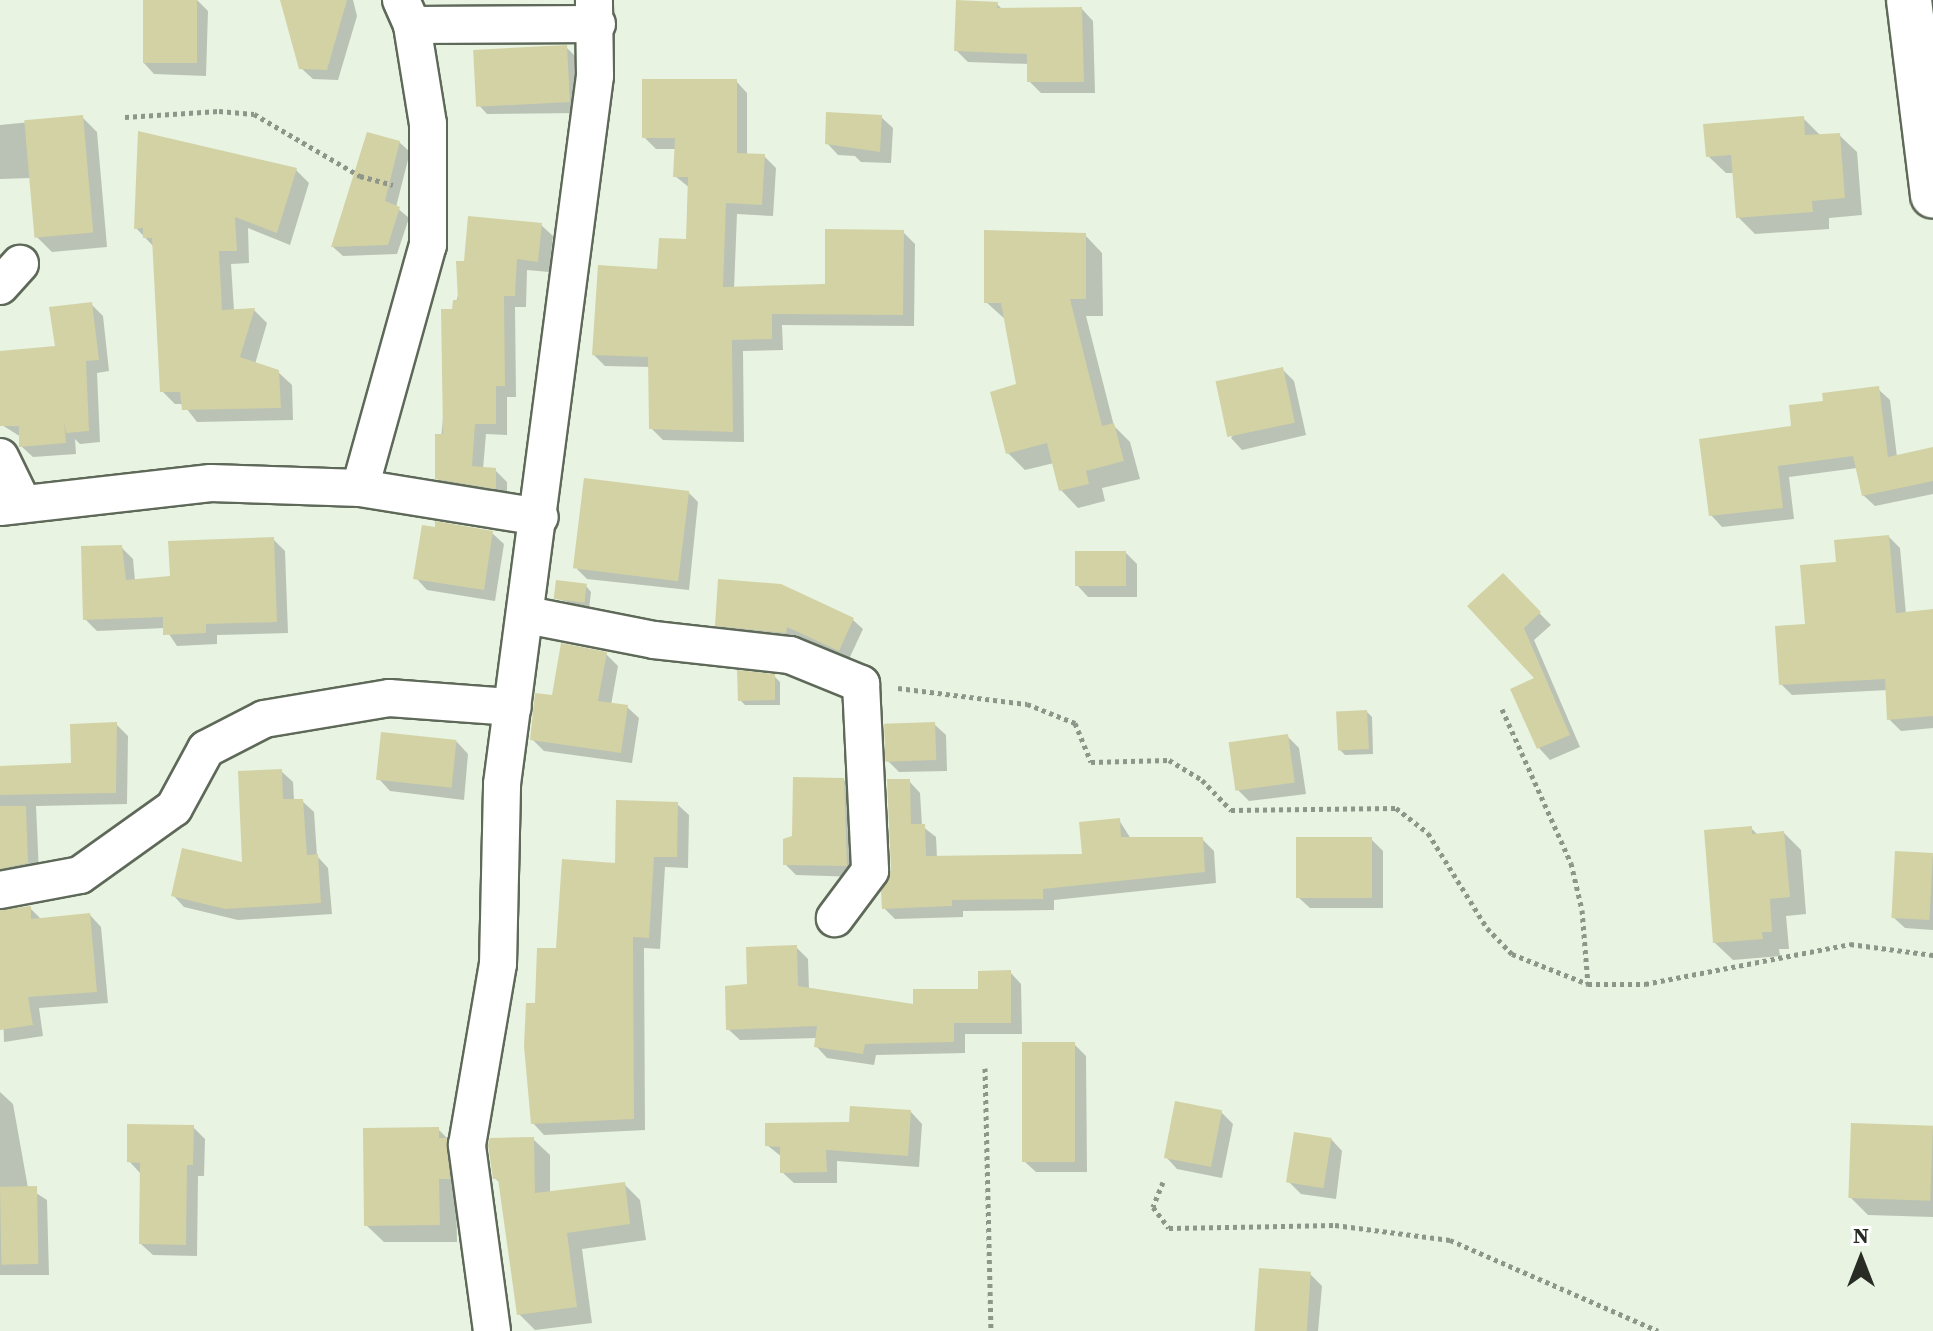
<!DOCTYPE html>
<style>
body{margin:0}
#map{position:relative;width:1933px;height:1331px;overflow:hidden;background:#e8f3e1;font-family:"Source Serif 4",serif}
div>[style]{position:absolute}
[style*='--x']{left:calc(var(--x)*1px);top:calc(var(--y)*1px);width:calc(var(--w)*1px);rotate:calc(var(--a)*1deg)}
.shadow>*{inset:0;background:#0003}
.building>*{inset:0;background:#d2d2a4;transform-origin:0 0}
.path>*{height:5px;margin-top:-2.5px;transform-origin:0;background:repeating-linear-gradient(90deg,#8e9689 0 4px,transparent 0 8px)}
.roads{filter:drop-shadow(2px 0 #5f6959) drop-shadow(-2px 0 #5f6959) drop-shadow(0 2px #5f6959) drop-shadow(0 -2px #5f6959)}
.minor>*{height:36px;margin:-18px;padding:0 18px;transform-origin:18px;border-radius:18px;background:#fff}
.primary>*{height:44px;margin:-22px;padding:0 22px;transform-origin:22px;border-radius:22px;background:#fff}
span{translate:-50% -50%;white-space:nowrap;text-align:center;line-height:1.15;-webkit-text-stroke:8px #fff;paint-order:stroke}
.north{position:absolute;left:1821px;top:1219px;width:80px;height:80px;-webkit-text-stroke:6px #fff;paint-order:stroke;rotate:0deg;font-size:22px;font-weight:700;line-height:32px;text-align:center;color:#282c25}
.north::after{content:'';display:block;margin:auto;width:28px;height:36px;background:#282c25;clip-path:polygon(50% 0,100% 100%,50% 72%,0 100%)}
</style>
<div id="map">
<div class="shadow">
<i style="clip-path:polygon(145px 0,197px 0,208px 11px,206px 76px,154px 74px,143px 62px)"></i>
<i style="clip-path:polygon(282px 0,353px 0,357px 16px,338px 80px,313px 79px,301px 68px)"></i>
<i style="clip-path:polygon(997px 4px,1003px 10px,1082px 9px,1093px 21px,1095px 93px,1041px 93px,1029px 81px,1029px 64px,968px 62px,956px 50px)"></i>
<i style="clip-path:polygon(566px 47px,578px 59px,580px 113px,487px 114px,476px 102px)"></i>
<i style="clip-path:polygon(736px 81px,747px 93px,747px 155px,764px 156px,776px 168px,773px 216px,737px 214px,734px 289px,827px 286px,903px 232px,915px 244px,914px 326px,782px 325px,783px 350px,743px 351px,744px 442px,663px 440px,651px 428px,651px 367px,605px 366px,594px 355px,688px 241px,690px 188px,675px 176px,676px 149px,656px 149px,644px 137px)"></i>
<i style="clip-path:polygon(82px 117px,97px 132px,107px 247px,52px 252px,37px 237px,31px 178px,0 179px,0 125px)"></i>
<i style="clip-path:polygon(881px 117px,893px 128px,891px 163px,861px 162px,855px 156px,838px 155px,827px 143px)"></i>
<i style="clip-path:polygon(1803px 118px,1821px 136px,1839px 135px,1857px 152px,1862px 215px,1829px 218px,1829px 229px,1755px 234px,1738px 217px,1735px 173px,1726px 173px,1708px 156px)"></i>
<i style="clip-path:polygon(399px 142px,410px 152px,396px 207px,409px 218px,397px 254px,343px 256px,333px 247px)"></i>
<i style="clip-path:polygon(296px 170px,309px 183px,290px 245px,248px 228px,249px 263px,231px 264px,234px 311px,254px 310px,267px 323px,255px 364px,278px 372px,292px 385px,293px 420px,197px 422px,183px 404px,175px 404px,162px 391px,154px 247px,136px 228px)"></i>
<i style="clip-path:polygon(541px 225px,553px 236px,549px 272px,527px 270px,526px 307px,515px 307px,516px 397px,507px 397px,507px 435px,486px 434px,483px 469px,495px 470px,507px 482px,507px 499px,449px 490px,437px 478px,454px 311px,466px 263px)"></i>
<i style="clip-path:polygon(1085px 235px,1102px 253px,1103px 316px,1086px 316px,1114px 426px,1130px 442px,1140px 479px,1102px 488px,1105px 501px,1078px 508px,1061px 490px,1054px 463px,1025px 470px,1008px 453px,1019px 386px,1006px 320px,986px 302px)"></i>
<i style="clip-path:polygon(91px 304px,103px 316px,109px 371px,97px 373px,100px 442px,80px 444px,75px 439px,76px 454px,33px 457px,21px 446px,21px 437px,2px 425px,0 353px,57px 348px)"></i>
<i style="clip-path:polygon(1282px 369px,1294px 381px,1306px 435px,1242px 450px,1231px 438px)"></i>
<i style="clip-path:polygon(1878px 389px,1890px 400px,1897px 457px,1933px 449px,1933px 494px,1875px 506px,1863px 495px,1857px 468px,1789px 477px,1794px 519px,1722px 527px,1711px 515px,1794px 428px)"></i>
<i style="clip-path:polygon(688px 492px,698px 502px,689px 590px,587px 579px,577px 569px)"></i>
<i style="clip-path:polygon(492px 533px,504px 544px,495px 601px,427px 590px,416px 578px)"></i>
<i style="clip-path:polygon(1889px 537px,1900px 548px,1906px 614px,1933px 611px,1933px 728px,1901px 731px,1889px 719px,1888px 690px,1792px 695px,1781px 684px,1808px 626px)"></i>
<i style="clip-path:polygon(273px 539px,285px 551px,288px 633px,217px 635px,217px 644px,177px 646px,165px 628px,97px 631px,85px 619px,121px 547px,133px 559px,135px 581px,172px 578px)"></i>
<i style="clip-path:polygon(1126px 553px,1137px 564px,1137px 597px,1088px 597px,1077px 585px)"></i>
<i style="clip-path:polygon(1503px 576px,1551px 625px,1534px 640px,1580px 747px,1550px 760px,1539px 748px,1538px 678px)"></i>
<i style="clip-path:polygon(586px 586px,591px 592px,589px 609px,555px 598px)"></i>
<i style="clip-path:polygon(781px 586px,853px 620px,863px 629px,849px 659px,796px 635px,795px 642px,727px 635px,717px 625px)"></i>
<i style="clip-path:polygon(606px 654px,618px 666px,611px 705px,627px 707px,639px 718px,632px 763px,544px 751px,532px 739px,553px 697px)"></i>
<i style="clip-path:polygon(774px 676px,780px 682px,780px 705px,745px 705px,740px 700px)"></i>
<i style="clip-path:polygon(1367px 712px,1372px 717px,1373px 754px,1345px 755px,1340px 750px)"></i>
<i style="clip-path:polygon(116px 724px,128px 736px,127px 804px,36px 806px,39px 874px,0 887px,0 768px,73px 765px)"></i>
<i style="clip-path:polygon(934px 724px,946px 735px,947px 771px,899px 772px,888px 761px)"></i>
<i style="clip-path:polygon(1287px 736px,1299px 748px,1306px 794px,1249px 801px,1237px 789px)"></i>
<i style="clip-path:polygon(457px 742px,468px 754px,464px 800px,390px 791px,379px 779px)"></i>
<i style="clip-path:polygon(281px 771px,293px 782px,294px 801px,302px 801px,314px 812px,317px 856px,328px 868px,332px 914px,238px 920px,184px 907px,173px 895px,245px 865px)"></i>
<i style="clip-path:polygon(844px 780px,855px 791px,858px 877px,796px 875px,785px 864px,794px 838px)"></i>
<i style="clip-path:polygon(909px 781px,920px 793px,922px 826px,936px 837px,937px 858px,1084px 856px,1119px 820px,1131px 839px,1202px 839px,1214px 851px,1216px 883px,1054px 900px,1054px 910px,963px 911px,963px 917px,895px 919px,884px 908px)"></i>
<i style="clip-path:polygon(677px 804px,689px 815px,688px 868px,665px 867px,660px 949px,644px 948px,645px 1130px,544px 1135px,533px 1123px,537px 1005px,558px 949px,617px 865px)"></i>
<i style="clip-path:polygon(1751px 828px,1758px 835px,1784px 833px,1801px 850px,1806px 914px,1786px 916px,1789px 949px,1779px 949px,1780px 956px,1733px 960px,1715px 943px)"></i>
<i style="clip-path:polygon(1371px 839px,1383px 851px,1383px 908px,1310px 908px,1298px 897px)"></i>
<i style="clip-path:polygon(1933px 855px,1933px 930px,1905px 928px,1893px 917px)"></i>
<i style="clip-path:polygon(30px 908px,42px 920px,90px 915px,101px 927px,108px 1003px,39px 1008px,43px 1036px,4px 1042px,0 911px)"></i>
<i style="clip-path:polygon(796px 947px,808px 959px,809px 990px,915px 1007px,980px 991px,1010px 972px,1021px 984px,1022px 1034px,965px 1034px,965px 1053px,876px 1055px,874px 1065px,827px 1058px,816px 1046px,817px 1038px,740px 1040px,728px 1029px,749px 986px)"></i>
<i style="clip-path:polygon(1074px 1044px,1086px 1056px,1087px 1172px,1036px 1172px,1024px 1161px)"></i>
<i style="clip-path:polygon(0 1092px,13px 1104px,28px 1188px,47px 1200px,49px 1275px,0 1275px)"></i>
<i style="clip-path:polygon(911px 1112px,922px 1124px,919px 1167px,837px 1161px,837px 1183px,794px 1183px,782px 1172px,782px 1157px,767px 1145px)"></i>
<i style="clip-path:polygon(1221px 1112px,1233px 1124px,1222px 1178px,1177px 1169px,1166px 1157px)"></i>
<i style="clip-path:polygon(193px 1127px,205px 1139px,204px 1176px,198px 1176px,197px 1256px,153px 1255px,141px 1244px,140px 1173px,129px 1161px)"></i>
<i style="clip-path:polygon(1933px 1128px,1933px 1217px,1868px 1215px,1851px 1198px)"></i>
<i style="clip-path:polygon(438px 1129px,455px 1146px,457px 1242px,384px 1242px,366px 1225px)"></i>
<i style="clip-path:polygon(533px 1139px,550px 1155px,550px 1193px,624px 1184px,640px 1200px,646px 1240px,582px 1249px,592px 1323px,535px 1330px,519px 1314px,501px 1184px,495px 1178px)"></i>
<i style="clip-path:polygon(1331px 1139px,1342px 1151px,1336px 1199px,1301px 1194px,1289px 1182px)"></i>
<i style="clip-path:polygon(1310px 1274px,1322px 1286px,1318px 1331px,1256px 1331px)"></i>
</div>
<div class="building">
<i style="left:143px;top:0;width:54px;height:63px"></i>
<i style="clip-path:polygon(280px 0,347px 0,327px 70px,299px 69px)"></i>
<i style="clip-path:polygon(956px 0,998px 2px,997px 8px,1082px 7px,1084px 82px,1027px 82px,1027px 54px,954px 51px)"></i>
<i style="left:567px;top:45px;width:57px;height:94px;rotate:87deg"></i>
<i style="clip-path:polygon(642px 79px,737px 79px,737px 153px,765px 154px,762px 205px,726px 203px,723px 287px,825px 284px,825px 229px,904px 230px,903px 315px,772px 314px,772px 339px,732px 340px,733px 432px,649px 429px,648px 357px,592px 355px,598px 265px,657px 269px,659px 238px,686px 239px,688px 177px,673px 177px,675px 138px,642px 138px)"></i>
<i style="clip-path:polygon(826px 112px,882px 115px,880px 152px,825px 144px)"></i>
<i style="left:83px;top:115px;width:118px;height:59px;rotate:85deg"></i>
<i style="clip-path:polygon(1804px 116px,1805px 135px,1840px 133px,1845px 198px,1812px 201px,1813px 212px,1736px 218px,1731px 155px,1706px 157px,1703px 124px)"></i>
<i style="clip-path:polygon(138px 131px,297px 168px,277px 233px,235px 217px,237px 251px,219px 251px,222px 310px,255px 308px,240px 357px,279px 370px,281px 408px,182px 410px,180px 392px,160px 392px,152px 238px,143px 238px,143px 228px,134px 229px)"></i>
<i style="clip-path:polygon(367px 132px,400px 141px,385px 201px,400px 207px,388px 245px,331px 247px)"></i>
<i style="clip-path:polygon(468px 216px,542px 223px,538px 262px,517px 259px,515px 296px,504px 296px,505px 386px,496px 386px,496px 424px,475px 424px,472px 466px,496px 468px,496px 489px,435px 479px,435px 434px,443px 434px,441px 309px,452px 309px,453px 300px,458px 300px,456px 261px,464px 261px)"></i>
<i style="clip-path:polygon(984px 230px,1086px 233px,1086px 299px,1070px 299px,1102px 426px,1114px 423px,1124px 461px,1086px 471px,1089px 484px,1059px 491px,1047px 443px,1006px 454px,990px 392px,1016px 384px,1001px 303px,984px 303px)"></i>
<i style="clip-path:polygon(92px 302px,99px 360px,86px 361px,89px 431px,66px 433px,64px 421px,66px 443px,19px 447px,19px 426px,0 426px,0 351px,55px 346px,49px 307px)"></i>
<i style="left:1283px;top:367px;width:57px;height:69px;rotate:78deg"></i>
<i style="clip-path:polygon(1879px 386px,1888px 457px,1933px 447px,1933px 481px,1862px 496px,1853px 456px,1778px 466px,1783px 508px,1709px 516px,1699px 439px,1791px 426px,1789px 405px,1823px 401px,1822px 393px)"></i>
<i style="left:584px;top:478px;width:106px;height:91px;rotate:7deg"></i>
<i style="clip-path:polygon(435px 521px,493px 531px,484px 590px,413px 579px,422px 525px,435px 527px)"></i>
<i style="clip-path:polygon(1889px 535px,1896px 613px,1933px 609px,1933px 716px,1887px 720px,1885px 679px,1779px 685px,1775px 626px,1805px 624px,1800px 565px,1836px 562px,1834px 540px)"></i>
<i style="clip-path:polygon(274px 537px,277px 622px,206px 624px,206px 633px,163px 635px,163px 617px,83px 620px,81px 546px,122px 545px,126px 580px,170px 576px,168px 541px)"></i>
<i style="left:1075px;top:551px;width:51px;height:35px"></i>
<i style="clip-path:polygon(1503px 573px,1541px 612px,1524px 628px,1570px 735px,1537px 749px,1510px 689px,1534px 678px,1467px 606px)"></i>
<i style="clip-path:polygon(718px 579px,781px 584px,854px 618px,839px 651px,787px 627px,786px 633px,715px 626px)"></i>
<i style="left:556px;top:580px;width:31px;height:19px;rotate:7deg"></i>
<i style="clip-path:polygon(561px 643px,607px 652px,598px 701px,628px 705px,621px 753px,530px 740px,535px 693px,552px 695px)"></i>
<i style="clip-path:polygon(737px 670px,775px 674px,775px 700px,738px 701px)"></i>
<i style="left:1367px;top:710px;width:39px;height:31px;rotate:87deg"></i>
<i style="clip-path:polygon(117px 722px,116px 793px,0 795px,0 766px,71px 763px,70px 724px)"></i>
<i style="left:935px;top:722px;width:38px;height:51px;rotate:88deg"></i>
<i style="left:381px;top:732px;width:76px;height:48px;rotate:6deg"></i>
<i style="left:1288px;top:734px;width:49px;height:60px;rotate:82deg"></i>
<i style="clip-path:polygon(282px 769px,283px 799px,303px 799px,307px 855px,318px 854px,321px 903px,225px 909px,171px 896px,182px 848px,242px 862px,238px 771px)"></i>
<i style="clip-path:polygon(793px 777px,844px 778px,847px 866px,783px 865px,783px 839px,792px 836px)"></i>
<i style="clip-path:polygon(887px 779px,910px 779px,911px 824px,925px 824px,926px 856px,1082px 854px,1079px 822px,1120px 818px,1121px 837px,1203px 837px,1205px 872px,1043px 889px,1043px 899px,952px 900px,952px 906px,882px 909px,881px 891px,891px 870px)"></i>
<i style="clip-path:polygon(616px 800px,678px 802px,677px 857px,654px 857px,649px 938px,633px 937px,634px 1119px,531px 1124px,524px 1046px,526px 1003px,535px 1003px,537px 948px,556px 948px,562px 859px,615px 863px)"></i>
<i style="clip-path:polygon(0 806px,26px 806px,28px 863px,0 869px)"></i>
<i style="clip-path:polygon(1752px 826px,1752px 834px,1784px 831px,1790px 897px,1770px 899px,1772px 932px,1762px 932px,1763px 939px,1713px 943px,1704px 830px)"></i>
<i style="left:1296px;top:837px;width:76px;height:61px"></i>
<i style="left:1895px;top:851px;width:38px;height:67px;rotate:3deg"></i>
<i style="clip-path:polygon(31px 906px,31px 919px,90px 913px,97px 992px,28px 997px,33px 1025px,0 1030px,0 910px)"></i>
<i style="clip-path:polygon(797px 945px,798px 986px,913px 1004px,913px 989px,978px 989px,978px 971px,1011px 970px,1011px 1023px,954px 1023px,954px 1042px,865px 1044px,863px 1054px,814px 1047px,817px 1026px,726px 1030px,725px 986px,747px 984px,746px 947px)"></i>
<i style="left:1022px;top:1042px;width:53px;height:120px"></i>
<i style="left:1175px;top:1101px;width:48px;height:58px;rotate:11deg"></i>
<i style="clip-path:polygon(850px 1106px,911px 1110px,908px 1156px,826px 1150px,827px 1172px,780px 1173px,780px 1147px,765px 1146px,765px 1123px,849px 1122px)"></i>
<i style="left:1851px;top:1123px;width:82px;height:75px;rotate:2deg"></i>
<i style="clip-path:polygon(127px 1124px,194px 1125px,193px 1165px,187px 1165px,186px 1245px,139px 1244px,140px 1163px,127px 1162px)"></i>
<i style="clip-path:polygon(439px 1127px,439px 1138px,447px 1138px,450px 1179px,439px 1179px,440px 1225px,364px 1226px,363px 1128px)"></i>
<i style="left:1294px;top:1132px;width:38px;height:51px;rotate:9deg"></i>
<i style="clip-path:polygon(534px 1137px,535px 1193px,625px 1182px,630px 1224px,567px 1233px,577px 1307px,517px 1315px,498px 1179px,493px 1179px,488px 1145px,490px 1138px)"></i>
<i style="left:37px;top:1186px;width:78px;height:37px;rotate:89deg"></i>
<i style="left:1259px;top:1268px;width:52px;height:63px;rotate:4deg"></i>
</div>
<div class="path">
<i style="--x:125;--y:117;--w:94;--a:-3.7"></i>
<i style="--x:219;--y:111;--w:35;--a:5"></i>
<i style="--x:254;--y:114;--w:123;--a:30.3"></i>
<i style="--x:360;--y:176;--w:34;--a:15"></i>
<i style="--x:898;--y:688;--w:130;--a:7.1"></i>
<i style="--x:1027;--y:704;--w:52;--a:21.6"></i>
<i style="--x:1075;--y:723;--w:42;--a:67.7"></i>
<i style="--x:1091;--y:762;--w:78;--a:-1.5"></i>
<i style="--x:1169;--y:760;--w:39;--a:31"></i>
<i style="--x:1202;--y:780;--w:42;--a:46"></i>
<i style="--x:1231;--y:810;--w:165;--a:-0.7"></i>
<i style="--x:1396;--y:808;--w:41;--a:38"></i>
<i style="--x:1428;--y:833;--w:112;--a:58.2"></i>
<i style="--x:1487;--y:928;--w:36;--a:46"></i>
<i style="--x:1512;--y:954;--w:82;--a:21.5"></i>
<i style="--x:1588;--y:984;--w:57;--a:0"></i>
<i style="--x:1645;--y:984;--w:209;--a:-11"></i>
<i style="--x:1850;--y:944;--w:84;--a:7.5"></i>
<i style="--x:1502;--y:709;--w:169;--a:65.9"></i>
<i style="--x:1571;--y:863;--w:48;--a:76.8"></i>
<i style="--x:1582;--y:910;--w:74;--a:85.4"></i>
<i style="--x:985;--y:1068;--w:263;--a:88.7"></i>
<i style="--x:1163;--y:1182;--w:27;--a:112"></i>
<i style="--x:1153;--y:1207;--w:26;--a:53"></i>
<i style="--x:1169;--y:1228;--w:166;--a:-1"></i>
<i style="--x:1335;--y:1225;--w:116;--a:7.4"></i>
<i style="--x:1450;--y:1240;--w:227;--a:23.6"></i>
</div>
<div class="roads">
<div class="minor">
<i style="--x:401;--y:0;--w:27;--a:66"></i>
<i style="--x:412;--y:25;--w:185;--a:-0.3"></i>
<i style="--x:0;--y:286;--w:30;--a:-48"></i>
<i style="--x:0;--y:457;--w:50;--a:63.9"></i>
<i style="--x:360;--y:488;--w:252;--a:-74.4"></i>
<i style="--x:428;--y:245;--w:121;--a:-90"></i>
<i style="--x:428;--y:124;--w:100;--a:-99.2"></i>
<i style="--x:0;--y:507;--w:212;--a:-6.5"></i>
<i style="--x:211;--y:483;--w:149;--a:1.9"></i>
<i style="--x:360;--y:488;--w:182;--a:9.2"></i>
<i style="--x:527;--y:615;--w:129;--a:11.1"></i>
<i style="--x:654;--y:640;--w:137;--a:6.3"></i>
<i style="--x:790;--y:655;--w:77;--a:22.2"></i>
<i style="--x:861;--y:684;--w:187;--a:87.2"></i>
<i style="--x:870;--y:871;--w:59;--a:126.7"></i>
<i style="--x:0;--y:890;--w:81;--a:-10.6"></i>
<i style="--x:80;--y:875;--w:115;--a:-35.5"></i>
<i style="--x:174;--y:808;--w:67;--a:-61.5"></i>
<i style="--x:206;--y:749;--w:65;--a:-27.3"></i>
<i style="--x:264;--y:719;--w:127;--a:-9.5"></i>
<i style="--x:389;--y:698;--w:124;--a:4.2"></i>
<i style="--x:492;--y:1331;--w:188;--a:-97.7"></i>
<i style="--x:467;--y:1145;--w:184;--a:-80.3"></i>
<i style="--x:498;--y:964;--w:180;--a:-88.7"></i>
<i style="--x:502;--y:784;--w:714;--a:-82.52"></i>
<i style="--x:595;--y:76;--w:76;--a:-90.8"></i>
</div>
<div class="primary">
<i style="--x:1909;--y:0;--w:197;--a:83"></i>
</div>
</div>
<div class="north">N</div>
</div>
